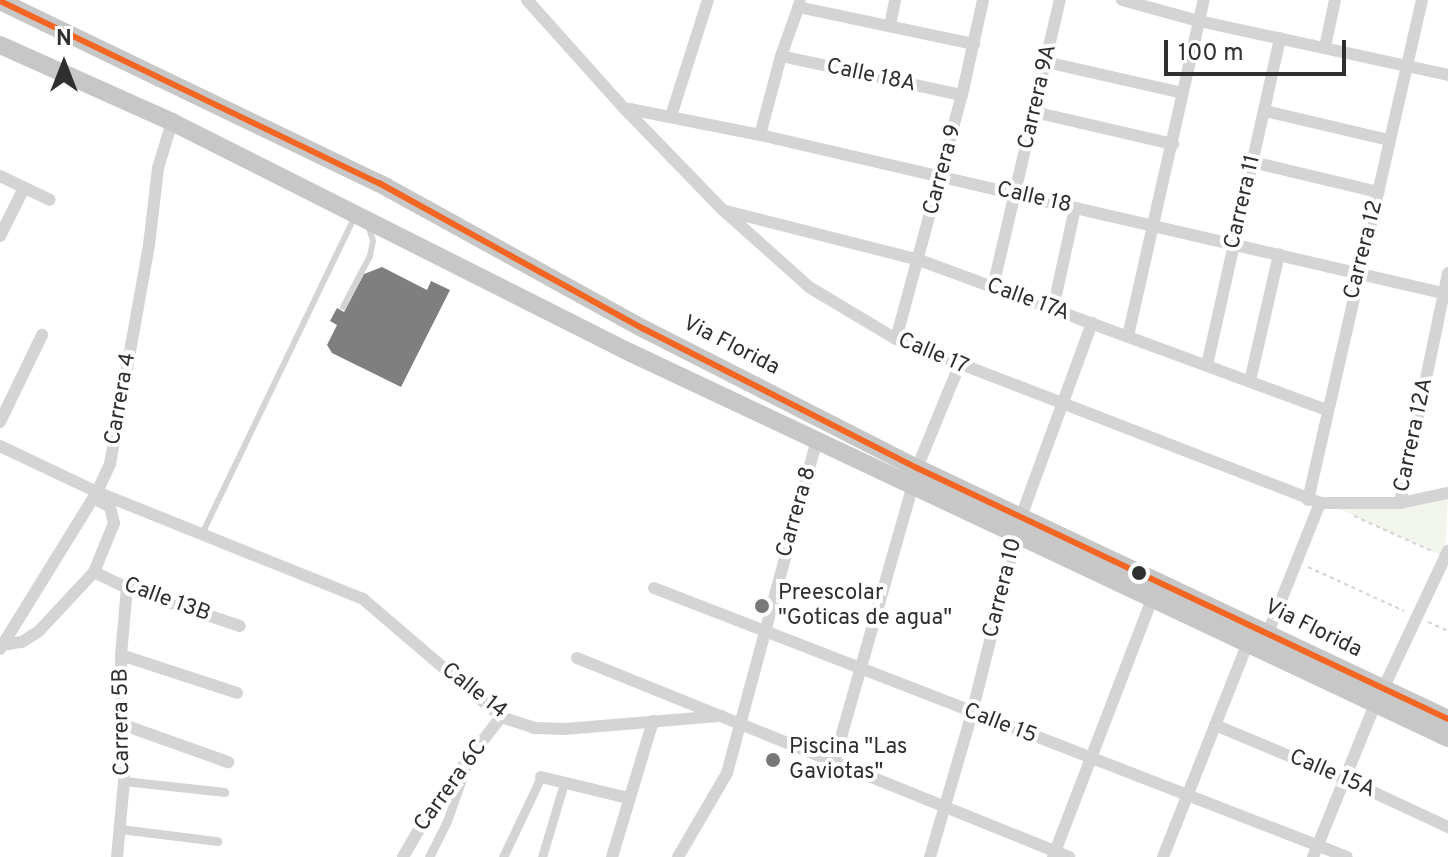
<!DOCTYPE html>
<style>
body{margin:0}
#map{position:relative;width:1448px;height:857px;overflow:hidden;background:#fff;font-family:Overpass,sans-serif}
div>[style]{position:absolute}
[style*='--x']{left:calc(var(--x)*1px);top:calc(var(--y)*1px);width:calc(var(--w)*1px);rotate:calc(var(--a)*1deg)}
.green>*{inset:0;background:#f1f5ec}
.building>*{inset:0;background:#7f7f7f}
.path>*{height:2px;margin-top:-1px;transform-origin:0;background:repeating-linear-gradient(90deg,#d4d4d4 0 4px,transparent 0 8px)}
.service>*{height:6px;margin:-3px;padding:0 3px;transform-origin:3px;border-radius:3px;background:#d4d4d4}
.pedestrian>*{height:9px;margin:-4.5px;padding:0 4.5px;transform-origin:4.5px;border-radius:4.5px;background:#d4d4d4}
.minor>*{height:12px;margin:-6px;padding:0 6px;transform-origin:6px;border-radius:6px;background:#d4d4d4}
.primary>*{height:18px;margin:-9px;padding:0 9px;transform-origin:9px;border-radius:9px;background:#c7c7c7}
.bus-1>*{height:6px;margin:-3px;padding:0 3px;transform-origin:3px;border-radius:3px;background:#f26522}
.dots>*{width:22px;height:22px;translate:-50% -50%;box-sizing:border-box;border:4px solid #fff;border-radius:50%}
span{translate:-50% -50%;white-space:nowrap;text-align:center;line-height:1.15;-webkit-text-stroke:8px #fff;paint-order:stroke}
.street-label{font-size:22px;color:#2f2f2f}
.poi-label{font-size:22px;color:#2f2f2f}
.left{translate:0 -50%;text-align:left}
.north{position:absolute;left:24px;top:24px;width:80px;height:80px;-webkit-text-stroke:6px #fff;paint-order:stroke;rotate:0deg;font-size:22px;font-weight:700;line-height:32px;text-align:center;color:#2f2f2f}
.north::after{content:'';display:block;margin:auto;width:28px;height:36px;background:#2f2f2f;clip-path:polygon(50% 0,100% 100%,50% 72%,0 100%)}
.scale{position:absolute;left:1164px;top:40px;width:182px;height:36px;box-sizing:border-box;border:4px solid #2f2f2f;border-top:0;padding-left:10px;font-size:24px;line-height:28px;white-space:nowrap;color:#2f2f2f;-webkit-text-stroke:6px #fff;paint-order:stroke}
</style>
<div id="map">
<div class="green">
<i style="clip-path:polygon(1448px 493px,1445px 557px,1333px 506px)"></i>
</div>
<div class="building">
<i style="clip-path:polygon(382px 267px,427px 290px,431px 281px,450px 290px,401px 387px,332px 353px,327px 345px,337px 325px,330px 321px,337px 308px,344px 312px,364px 274px)"></i>
</div>
<div class="path">
<i style="--x:1354;--y:516;--w:85;--a:24.2"></i>
<i style="--x:1308;--y:567;--w:106;--a:24.6"></i>
<i style="--x:1428;--y:622;--w:22;--a:24"></i>
</div>
<div class="service">
<i style="--x:343;--y:307;--w:58;--a:-62.1"></i>
<i style="--x:370;--y:256;--w:15;--a:-79"></i>
<i style="--x:373;--y:241;--w:17;--a:-107"></i>
<i style="--x:202;--y:534;--w:351;--a:-64.3"></i>
</div>
<div class="pedestrian">
<i style="--x:124;--y:781;--w:101;--a:6.3"></i>
<i style="--x:120;--y:829;--w:98;--a:7.1"></i>
<i style="--x:429;--y:857;--w:40;--a:-63.4"></i>
<i style="--x:447;--y:821;--w:59;--a:-70.3"></i>
<i style="--x:503;--y:857;--w:89;--a:-64.6"></i>
<i style="--x:542;--y:857;--w:77;--a:-73.4"></i>
</div>
<div class="minor">
<i style="--x:527;--y:0;--w:145;--a:48.1"></i>
<i style="--x:624;--y:108;--w:142;--a:45.9"></i>
<i style="--x:723;--y:210;--w:115;--a:41.8"></i>
<i style="--x:809;--y:287;--w:101;--a:30.9"></i>
<i style="--x:896;--y:339;--w:455;--a:21.1"></i>
<i style="--x:1320;--y:503;--w:80;--a:0"></i>
<i style="--x:1400;--y:503;--w:49;--a:-11.8"></i>
<i style="--x:1122;--y:0;--w:80;--a:15.3"></i>
<i style="--x:1199;--y:21;--w:255;--a:12.2"></i>
<i style="--x:798;--y:7;--w:180;--a:11.9"></i>
<i style="--x:890;--y:26;--w:26;--a:-79"></i>
<i style="--x:1325;--y:47;--w:48;--a:-78"></i>
<i style="--x:781;--y:56;--w:185;--a:12.2"></i>
<i style="--x:1046;--y:62;--w:140;--a:12.8"></i>
<i style="--x:624;--y:108;--w:139;--a:11.2"></i>
<i style="--x:760;--y:135;--w:701;--a:13.03"></i>
<i style="--x:1265;--y:111;--w:127;--a:13.2"></i>
<i style="--x:1034;--y:112;--w:143;--a:13"></i>
<i style="--x:671;--y:116;--w:122;--a:-72.3"></i>
<i style="--x:760;--y:135;--w:82;--a:-75.1"></i>
<i style="--x:781;--y:56;--w:56;--a:-70.3"></i>
<i style="--x:1252;--y:162;--w:130;--a:13.4"></i>
<i style="--x:0;--y:176;--w:55;--a:25.6"></i>
<i style="--x:726;--y:211;--w:199;--a:14.2"></i>
<i style="--x:919;--y:260;--w:434;--a:20.2"></i>
<i style="--x:0;--y:236;--w:54;--a:-63.4"></i>
<i style="--x:993;--y:287;--w:295;--a:-76.9"></i>
<i style="--x:1053;--y:309;--w:103;--a:-77.7"></i>
<i style="--x:1128;--y:336;--w:344;--a:-77.3"></i>
<i style="--x:896;--y:339;--w:253;--a:-74.9"></i>
<i style="--x:962;--y:95;--w:97;--a:-77.5"></i>
<i style="--x:1207;--y:365;--w:335;--a:-77.4"></i>
<i style="--x:1250;--y:381;--w:130;--a:-77.1"></i>
<i style="--x:0;--y:422;--w:97;--a:-64.2"></i>
<i style="--x:0;--y:446;--w:107;--a:25.4"></i>
<i style="--x:97;--y:492;--w:287;--a:21.9"></i>
<i style="--x:363;--y:599;--w:182;--a:40.5"></i>
<i style="--x:501;--y:717;--w:35;--a:18"></i>
<i style="--x:534;--y:728;--w:31;--a:2"></i>
<i style="--x:565;--y:729;--w:157;--a:-4.8"></i>
<i style="--x:917;--y:468;--w:110;--a:-67.6"></i>
<i style="--x:1308;--y:500;--w:513;--a:-77.16"></i>
<i style="--x:1400;--y:503;--w:235;--a:-78.2"></i>
<i style="--x:94;--y:572;--w:37;--a:26"></i>
<i style="--x:127;--y:588;--w:119;--a:18.6"></i>
<i style="--x:654;--y:588;--w:743;--a:21.21"></i>
<i style="--x:1268;--y:633;--w:140;--a:-68.2"></i>
<i style="--x:2;--y:645;--w:20;--a:-9"></i>
<i style="--x:22;--y:642;--w:20;--a:-33"></i>
<i style="--x:39;--y:631;--w:81;--a:-47"></i>
<i style="--x:94;--y:572;--w:53;--a:-67.8"></i>
<i style="--x:114;--y:523;--w:16;--a:-104"></i>
<i style="--x:110;--y:507;--w:18;--a:-151"></i>
<i style="--x:0;--y:649;--w:185;--a:-58.3"></i>
<i style="--x:97;--y:492;--w:31;--a:-65"></i>
<i style="--x:110;--y:464;--w:222;--a:-79.9"></i>
<i style="--x:149;--y:245;--w:78;--a:-83.3"></i>
<i style="--x:158;--y:168;--w:48;--a:-73.1"></i>
<i style="--x:121;--y:655;--w:122;--a:18.1"></i>
<i style="--x:577;--y:658;--w:531;--a:22.02"></i>
<i style="--x:1383;--y:689;--w:153;--a:-64.8"></i>
<i style="--x:121;--y:724;--w:114;--a:19.6"></i>
<i style="--x:1215;--y:725;--w:141;--a:22.6"></i>
<i style="--x:1345;--y:779;--w:114;--a:25"></i>
<i style="--x:834;--y:762;--w:288;--a:-74.1"></i>
<i style="--x:541;--y:777;--w:89;--a:13.6"></i>
<i style="--x:117;--y:857;--w:76;--a:-84.7"></i>
<i style="--x:124;--y:781;--w:126;--a:-91.4"></i>
<i style="--x:121;--y:655;--w:67;--a:-84.9"></i>
<i style="--x:403;--y:857;--w:61;--a:-59.7"></i>
<i style="--x:434;--y:804;--w:110;--a:-52.4"></i>
<i style="--x:612;--y:857;--w:142;--a:-73.2"></i>
<i style="--x:678;--y:857;--w:97;--a:-59.7"></i>
<i style="--x:727;--y:773;--w:345;--a:-74.9"></i>
<i style="--x:930;--y:857;--w:150;--a:-73.7"></i>
<i style="--x:972;--y:713;--w:202;--a:-76"></i>
<i style="--x:1021;--y:517;--w:207;--a:-69.9"></i>
<i style="--x:1053;--y:857;--w:279;--a:-69"></i>
<i style="--x:1163;--y:857;--w:231;--a:-68.4"></i>
<i style="--x:1313;--y:857;--w:165;--a:-67.9"></i>
</div>
<div class="primary">
<i style="--x:0;--y:1;--w:420;--a:25.7"></i>
<i style="--x:379;--y:183;--w:303;--a:28.9"></i>
<i style="--x:644;--y:329;--w:306;--a:27"></i>
<i style="--x:917;--y:468;--w:587;--a:25.3"></i>
<i style="--x:0;--y:45;--w:188;--a:24.1"></i>
<i style="--x:172;--y:122;--w:512;--a:26.72"></i>
<i style="--x:629;--y:352;--w:905;--a:25.23"></i>
</div>
<div class="bus-1">
<i style="--x:0;--y:1;--w:420;--a:25.7"></i>
<i style="--x:379;--y:183;--w:303;--a:28.9"></i>
<i style="--x:644;--y:329;--w:306;--a:27"></i>
<i style="--x:917;--y:468;--w:587;--a:25.3"></i>
</div>
<div class="dots">
<i style="left:1139px;top:573px;background:#2f2f2f"></i>
<i style="left:762px;top:606px;background:#787878"></i>
<i style="left:773px;top:760px;background:#787878"></i>
</div>
<div class="street-label">
<span style="left:871px;top:76px;rotate:12deg">Calle 18A</span>
<span style="left:1038px;top:97px;rotate:-77deg">Carrera 9A</span>
<span style="left:943px;top:170px;rotate:-75deg">Carrera 9</span>
<span style="left:1034px;top:198px;rotate:13deg">Calle 18</span>
<span style="left:1243px;top:202px;rotate:-77deg">Carrera 11</span>
<span style="left:1364px;top:250px;rotate:-76deg">Carrera 12</span>
<span style="left:1028px;top:300px;rotate:20deg">Calle 17A</span>
<span style="left:731px;top:346px;rotate:27deg">Via Florida</span>
<span style="left:933px;top:354px;rotate:23deg">Calle 17</span>
<span style="left:121px;top:399px;rotate:-80deg">Carrera 4</span>
<span style="left:1414px;top:435px;rotate:-78deg">Carrera 12A</span>
<span style="left:797px;top:512px;rotate:-74deg">Carrera 8</span>
<span style="left:1003px;top:588px;rotate:-76deg">Carrera 10</span>
<span style="left:167px;top:600px;rotate:20deg">Calle 13B</span>
<span style="left:1313px;top:629px;rotate:26deg">Via Florida</span>
<span style="left:474px;top:691px;rotate:38deg">Calle 14</span>
<span style="left:122px;top:722px;rotate:-91deg">Carrera 5B</span>
<span style="left:1000px;top:724px;rotate:21deg">Calle 15</span>
<span style="left:1332px;top:774px;rotate:23deg">Calle 15A</span>
<span style="left:451px;top:786px;rotate:-54deg">Carrera 6C</span>
</div>
<div class="poi-label">
<span class="left" style="left:778px;top:606px">Preescolar<br>"Goticas de agua"</span>
<span class="left" style="left:789px;top:760px">Piscina "Las<br>Gaviotas"</span>
</div>
<div class="north">N</div>
<div class="scale">100 m</div>
</div>
